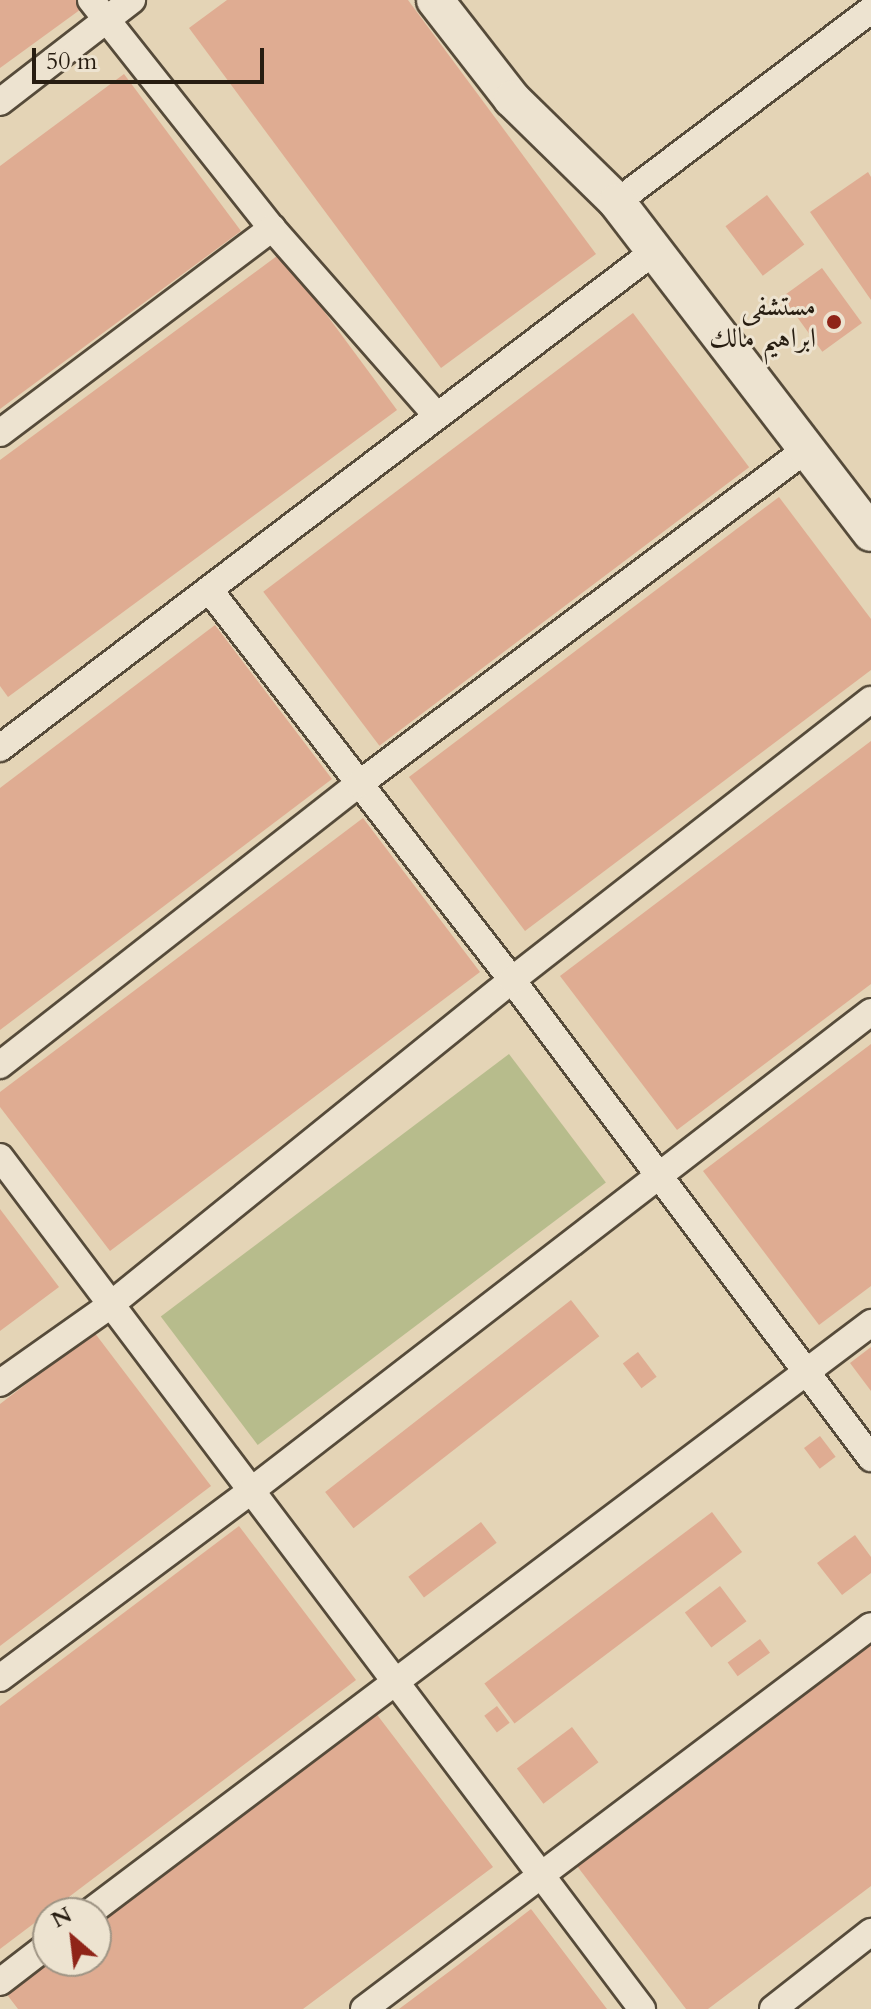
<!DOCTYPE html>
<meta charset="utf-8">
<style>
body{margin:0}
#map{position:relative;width:871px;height:2009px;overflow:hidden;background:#e4d4b6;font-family:Cardo,Amiri,serif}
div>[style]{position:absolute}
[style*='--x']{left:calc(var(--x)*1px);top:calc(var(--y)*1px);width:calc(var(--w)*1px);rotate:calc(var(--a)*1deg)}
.green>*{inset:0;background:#b7bc8c;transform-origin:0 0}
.building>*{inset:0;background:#dfac92;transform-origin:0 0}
.roads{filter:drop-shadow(2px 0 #564b3a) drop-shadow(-2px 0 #564b3a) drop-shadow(0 2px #564b3a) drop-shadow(0 -2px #564b3a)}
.street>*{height:26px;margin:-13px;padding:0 13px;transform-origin:13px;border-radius:13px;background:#ede3d0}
.secondary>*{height:36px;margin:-18px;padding:0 18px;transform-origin:18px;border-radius:18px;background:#ede3d0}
.dots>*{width:22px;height:22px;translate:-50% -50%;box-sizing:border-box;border:4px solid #ede3d0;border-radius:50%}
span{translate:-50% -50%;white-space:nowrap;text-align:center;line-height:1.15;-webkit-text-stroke:6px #ede3d0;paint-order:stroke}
.poi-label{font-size:28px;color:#271d11}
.right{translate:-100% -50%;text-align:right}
.north{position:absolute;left:32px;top:1897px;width:80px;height:80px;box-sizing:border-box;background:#ede3d0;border:2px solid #9e9484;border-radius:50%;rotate:332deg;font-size:22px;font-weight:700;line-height:32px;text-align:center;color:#271d11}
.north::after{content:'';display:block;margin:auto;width:28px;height:36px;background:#8f2418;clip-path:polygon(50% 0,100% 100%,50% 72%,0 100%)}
.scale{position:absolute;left:32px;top:48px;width:232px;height:36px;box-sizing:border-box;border:4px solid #271d11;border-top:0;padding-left:10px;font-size:24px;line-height:28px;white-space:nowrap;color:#271d11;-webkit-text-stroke:6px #ede3d0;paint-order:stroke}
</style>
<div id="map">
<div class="green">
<i style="left:509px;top:1054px;width:161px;height:436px;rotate:53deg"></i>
</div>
<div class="building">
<i style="clip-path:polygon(0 0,85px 0,88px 4px,0 68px)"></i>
<i style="clip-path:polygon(227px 0,408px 0,596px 254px,441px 368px,189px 28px)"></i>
<i style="clip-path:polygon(124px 74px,241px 231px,0 409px,0 166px)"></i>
<i style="clip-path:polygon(868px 172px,871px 177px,871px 300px,810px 212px)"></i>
<i style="left:767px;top:195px;width:62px;height:52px;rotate:53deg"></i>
<i style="clip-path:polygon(281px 253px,397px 410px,8px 697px,0 686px,0 460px)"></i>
<i style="left:822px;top:268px;width:68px;height:49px;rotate:54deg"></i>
<i style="left:633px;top:313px;width:193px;height:463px;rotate:53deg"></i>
<i style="clip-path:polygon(779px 497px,871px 619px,871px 670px,525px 931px,409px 777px)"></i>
<i style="clip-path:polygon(215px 625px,332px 779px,0 1030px,0 788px)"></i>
<i style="clip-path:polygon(871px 741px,871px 984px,677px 1130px,560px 976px)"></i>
<i style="clip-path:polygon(363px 818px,480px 972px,110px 1251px,0 1107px,0 1092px)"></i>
<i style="clip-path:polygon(871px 1044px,871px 1286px,819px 1325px,703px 1171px)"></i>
<i style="clip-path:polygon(0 1209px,59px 1287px,0 1331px)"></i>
<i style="left:571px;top:1300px;width:46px;height:312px;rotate:52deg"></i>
<i style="clip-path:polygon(94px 1332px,211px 1486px,0 1646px,0 1404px)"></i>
<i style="clip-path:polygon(871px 1347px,871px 1391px,850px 1363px)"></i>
<i style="left:638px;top:1352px;width:31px;height:19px;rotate:53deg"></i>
<i style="left:820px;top:1436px;width:26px;height:20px;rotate:53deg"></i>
<i style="left:712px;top:1512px;width:50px;height:285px;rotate:53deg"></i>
<i style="left:481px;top:1522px;width:26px;height:91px;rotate:53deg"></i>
<i style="clip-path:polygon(239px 1526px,356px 1680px,0 1949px,0 1706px)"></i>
<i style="clip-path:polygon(855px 1535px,871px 1557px,871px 1573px,842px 1595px,817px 1563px)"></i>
<i style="left:720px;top:1586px;width:44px;height:44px;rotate:53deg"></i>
<i style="left:760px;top:1639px;width:17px;height:40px;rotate:54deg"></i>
<i style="clip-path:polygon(871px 1644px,871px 1886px,708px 2009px,686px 2009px,577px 1866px)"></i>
<i style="left:497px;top:1706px;width:21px;height:16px;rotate:53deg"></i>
<i style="clip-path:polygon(375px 1712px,493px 1867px,303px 2009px,18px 2009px,5px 1992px,48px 1961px,96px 1961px,96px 1923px)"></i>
<i style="left:572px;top:1727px;width:44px;height:69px;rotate:53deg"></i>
<i style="clip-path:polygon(531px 1909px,607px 2009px,399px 2009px,458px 1965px)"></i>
</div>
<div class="roads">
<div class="street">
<i style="--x:91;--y:0;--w:291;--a:51.6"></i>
<i style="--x:272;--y:228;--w:250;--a:48.7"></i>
<i style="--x:0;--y:102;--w:167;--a:-37.7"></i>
<i style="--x:617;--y:202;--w:318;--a:-37.1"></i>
<i style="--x:0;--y:433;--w:341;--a:-37"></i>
<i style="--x:211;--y:592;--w:491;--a:52.2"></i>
<i style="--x:512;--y:980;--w:598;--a:53.09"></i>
<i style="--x:0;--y:748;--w:824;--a:-37.2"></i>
<i style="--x:0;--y:1065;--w:456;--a:-38.1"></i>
<i style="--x:359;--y:784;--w:561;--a:-36.81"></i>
<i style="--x:0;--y:1157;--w:1067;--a:53"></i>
<i style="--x:0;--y:1383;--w:133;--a:-35.2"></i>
<i style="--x:109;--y:1306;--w:518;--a:-38.97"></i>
<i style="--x:512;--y:980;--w:455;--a:-38"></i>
<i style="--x:0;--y:1678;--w:314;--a:-36.7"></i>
<i style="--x:252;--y:1490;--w:782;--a:-37.68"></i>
<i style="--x:89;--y:1913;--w:980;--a:-37.03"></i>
<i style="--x:0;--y:1982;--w:61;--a:-37.6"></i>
<i style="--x:364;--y:2009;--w:635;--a:-37.07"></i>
<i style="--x:773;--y:2009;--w:125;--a:-38.2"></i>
</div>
<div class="secondary">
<i style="--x:435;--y:0;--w:125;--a:52.1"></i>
<i style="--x:512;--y:99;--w:147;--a:44.4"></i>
<i style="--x:617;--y:202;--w:417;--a:52.5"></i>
</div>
</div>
<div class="dots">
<i style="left:834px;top:322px;background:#8f2418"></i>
</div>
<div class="poi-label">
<span class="right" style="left:816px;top:322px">مستشفى<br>ابراهيم مالك</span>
</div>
<div class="north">N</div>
<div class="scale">50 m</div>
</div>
